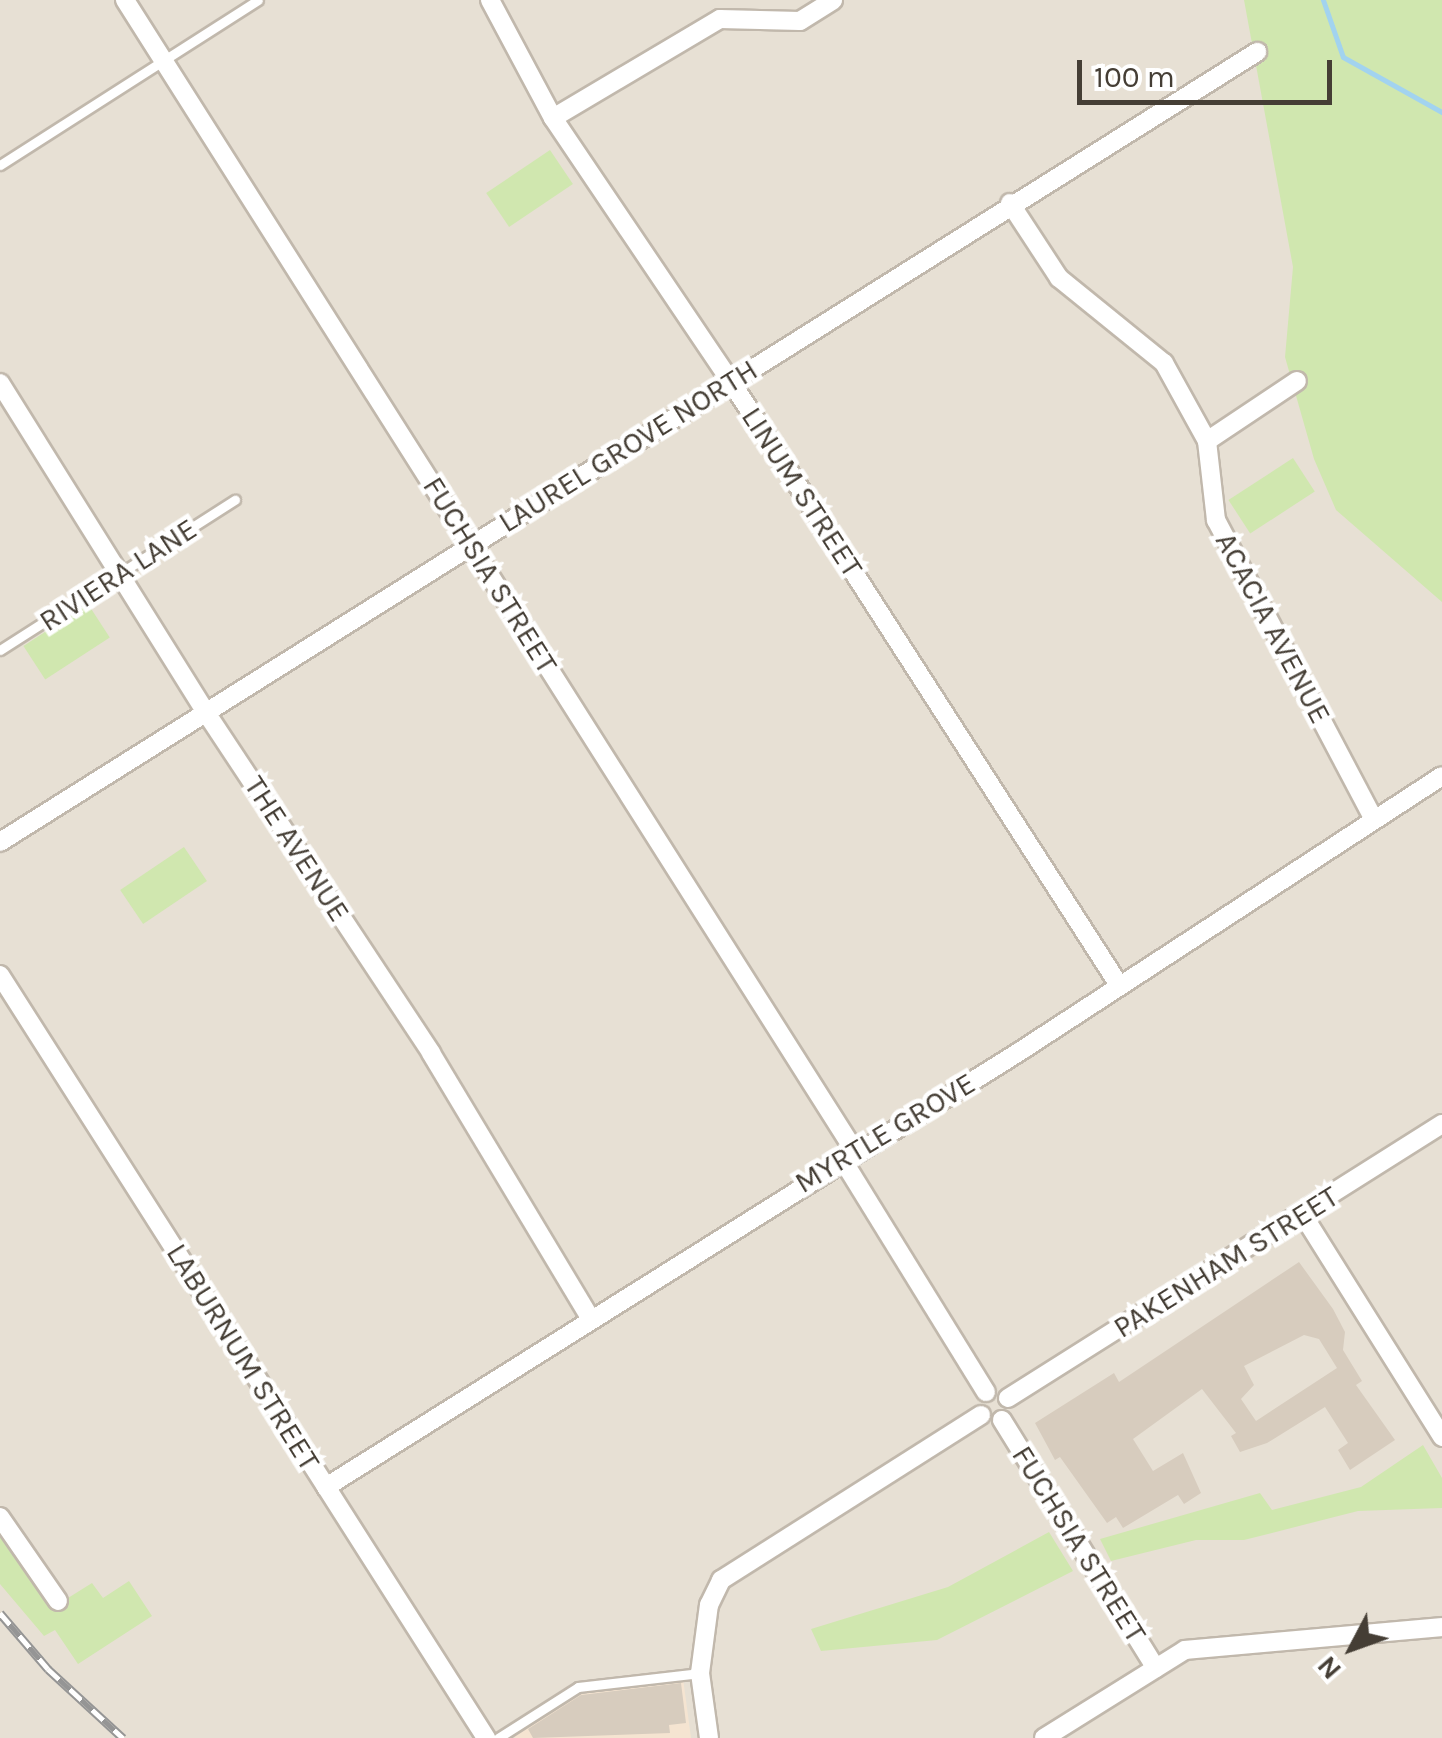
<!DOCTYPE html>
<style>
body{margin:0}
#map{position:relative;width:1442px;height:1738px;overflow:hidden;background:#f3eee6;font-family:Karla,sans-serif}
div>[style]{position:absolute}
[style*='--x']{left:calc(var(--x)*1px);top:calc(var(--y)*1px);width:calc(var(--w)*1px);rotate:calc(var(--a)*1deg)}
.residential>*{inset:0;background:#e7e0d4;transform-origin:0 0}
.commercial>*{inset:0;background:#f5e4d1}
.green>*{inset:0;background:#d0e7af;transform-origin:0 0}
.stream>*{height:5px;margin:-2.5px;padding:0 2.5px;transform-origin:2.5px;border-radius:2.5px;background:#a2d3ef}
.building>*{inset:0;background:#d7ccbe}
.roads{filter:drop-shadow(2px 0 #c1b8ac) drop-shadow(-2px 0 #c1b8ac) drop-shadow(0 2px #c1b8ac) drop-shadow(0 -2px #c1b8ac)}
.lane>*{height:9px;margin:-4.5px;padding:0 4.5px;transform-origin:4.5px;border-radius:4.5px;background:#fff}
.street>*{height:18px;margin:-9px;padding:0 9px;transform-origin:9px;border-radius:9px;background:#fff}
.rail>*{height:9px;margin-top:-4.5px;transform-origin:0;background:repeating-linear-gradient(90deg,#fff 0 15px,#959595 0 30px);box-sizing:border-box;border-block:2px solid #959595}
span{translate:-50% -50%;white-space:nowrap;text-align:center;line-height:1.15;-webkit-text-stroke:9px #fff;paint-order:stroke}
.street-label{font-size:30px;color:#453e35}
.north{position:absolute;left:1302px;top:1598px;width:100px;height:100px;-webkit-text-stroke:8px #fff;paint-order:stroke;rotate:229deg;font-size:28px;font-weight:700;line-height:40px;text-align:center;color:#453e35}
.north::after{content:'';display:block;margin:auto;width:35px;height:45px;background:#453e35;clip-path:polygon(50% 0,100% 100%,50% 72%,0 100%)}
.scale{position:absolute;left:1077px;top:60px;width:255px;height:45px;box-sizing:border-box;border:5px solid #453e35;border-top:0;padding-left:12px;font-size:30px;line-height:35px;white-space:nowrap;color:#453e35;-webkit-text-stroke:8px #fff;paint-order:stroke}
</style>
<div id="map">
<div class="residential">
<i style="left:0;top:0;width:1442px;height:1738px"></i>
</div>
<div class="commercial">
<i style="clip-path:polygon(682px 1671px,691px 1738px,515px 1738px,508px 1728px,576px 1685px)"></i>
</div>
<div class="green">
<i style="clip-path:polygon(1244px 0,1442px 0,1442px 602px,1336px 510px,1314px 459px,1285px 357px,1293px 267px)"></i>
<i style="left:550px;top:150px;width:41px;height:77px;rotate:56deg"></i>
<i style="left:1293px;top:458px;width:40px;height:77px;rotate:57deg"></i>
<i style="left:88px;top:604px;width:40px;height:77px;rotate:57deg"></i>
<i style="left:184px;top:847px;width:41px;height:77px;rotate:56deg"></i>
<i style="clip-path:polygon(1423px 1445px,1442px 1478px,1442px 1508px,1358px 1511px,1244px 1540px,1196px 1540px,1111px 1561px,1100px 1539px,1260px 1493px,1272px 1510px,1361px 1487px)"></i>
<i style="clip-path:polygon(1049px 1532px,1073px 1571px,937px 1640px,821px 1651px,811px 1629px,948px 1587px)"></i>
<i style="clip-path:polygon(0 1533px,52px 1608px,92px 1583px,103px 1598px,129px 1581px,152px 1616px,78px 1664px,55px 1630px,44px 1636px,0 1584px)"></i>
</div>
<div class="stream">
<i style="--x:1323;--y:0;--w:60;--a:70.7"></i>
<i style="--x:1343;--y:57;--w:113;--a:29.1"></i>
</div>
<div class="building">
<i style="clip-path:polygon(evenodd,1299px 1262px,1333px 1309px,1345px 1332px,1343px 1350px,1362px 1381px,1356px 1385px,1395px 1440px,1350px 1470px,1338px 1450px,1348px 1443px,1325px 1407px,1267px 1443px,1240px 1452px,1231px 1436px,1236px 1433px,1202px 1389px,1133px 1439px,1153px 1471px,1183px 1453px,1201px 1493px,1184px 1504px,1178px 1495px,1123px 1528px,1116px 1517px,1107px 1523px,1060px 1457px,1055px 1460px,1035px 1423px,1114px 1373px,1119px 1382px,1299px 1262px,1304px 1335px,1319px 1339px,1337px 1368px,1256px 1421px,1241px 1399px,1254px 1385px,1244px 1366px,1304px 1335px)"></i>
<i style="clip-path:polygon(681px 1683px,686px 1723px,669px 1725px,670px 1733px,533px 1738px,528px 1729px,581px 1695px)"></i>
</div>
<div class="roads">
<div class="lane">
<i style="--x:0;--y:165;--w:306;--a:-32.6"></i>
<i style="--x:0;--y:650;--w:279;--a:-32.6"></i>
<i style="--x:498;--y:1738;--w:95;--a:-32.5"></i>
<i style="--x:578;--y:1687;--w:123;--a:-6.5"></i>
</div>
<div class="street">
<i style="--x:125;--y:0;--w:1362;--a:57.63"></i>
<i style="--x:490;--y:0;--w:134;--a:61.9"></i>
<i style="--x:553;--y:118;--w:316;--a:56"></i>
<i style="--x:730;--y:380;--w:716;--a:57.26"></i>
<i style="--x:553;--y:118;--w:194;--a:-30.7"></i>
<i style="--x:720;--y:19;--w:80;--a:1.4"></i>
<i style="--x:800;--y:21;--w:39;--a:-32"></i>
<i style="--x:1010;--y:203;--w:90;--a:56.8"></i>
<i style="--x:1059;--y:278;--w:135;--a:39"></i>
<i style="--x:1164;--y:363;--w:89;--a:61.1"></i>
<i style="--x:1207;--y:441;--w:80;--a:83.5"></i>
<i style="--x:1216;--y:520;--w:337;--a:62.2"></i>
<i style="--x:0;--y:383;--w:387;--a:58"></i>
<i style="--x:205;--y:711;--w:410;--a:56.5"></i>
<i style="--x:431;--y:1053;--w:309;--a:59"></i>
<i style="--x:1207;--y:441;--w:108;--a:-33.7"></i>
<i style="--x:0;--y:842;--w:1485;--a:-32.15"></i>
<i style="--x:0;--y:975;--w:905;--a:57.5"></i>
<i style="--x:842;--y:1159;--w:274;--a:58.3"></i>
<i style="--x:1303;--y:1215;--w:262;--a:57.9"></i>
<i style="--x:1008;--y:1398;--w:513;--a:-32.27"></i>
<i style="--x:1002;--y:1420;--w:292;--a:58.2"></i>
<i style="--x:326;--y:1487;--w:822;--a:-32.12"></i>
<i style="--x:1022;--y:1050;--w:501;--a:-33.12"></i>
<i style="--x:0;--y:1517;--w:102;--a:55.4"></i>
<i style="--x:709;--y:1738;--w:66;--a:-97.9"></i>
<i style="--x:700;--y:1673;--w:69;--a:-82.5"></i>
<i style="--x:709;--y:1605;--w:28;--a:-64"></i>
<i style="--x:721;--y:1580;--w:308;--a:-32.4"></i>
<i style="--x:1044;--y:1738;--w:166;--a:-32"></i>
<i style="--x:1185;--y:1650;--w:258;--a:-5.1"></i>
</div>
</div>
<div class="rail">
<i style="--x:0;--y:1613;--w:74;--a:49.4"></i>
<i style="--x:48;--y:1669;--w:102;--a:42.6"></i>
</div>
<div class="street-label">
<span style="left:628px;top:446px;rotate:-32deg">LAUREL GROVE NORTH</span>
<span style="left:802px;top:492px;rotate:57deg">LINUM STREET</span>
<span style="left:118px;top:575px;rotate:-33deg">RIVIERA LANE</span>
<span style="left:490px;top:575px;rotate:58deg">FUCHSIA STREET</span>
<span style="left:1273px;top:628px;rotate:62deg">ACACIA AVENUE</span>
<span style="left:297px;top:849px;rotate:57deg">THE AVENUE</span>
<span style="left:885px;top:1133px;rotate:-31deg">MYRTLE GROVE</span>
<span style="left:1226px;top:1262px;rotate:-32deg">PAKENHAM STREET</span>
<span style="left:243px;top:1357px;rotate:58deg">LABURNUM STREET</span>
<span style="left:1079px;top:1544px;rotate:58deg">FUCHSIA STREET</span>
</div>
<div class="north">N</div>
<div class="scale">100 m</div>
</div>
